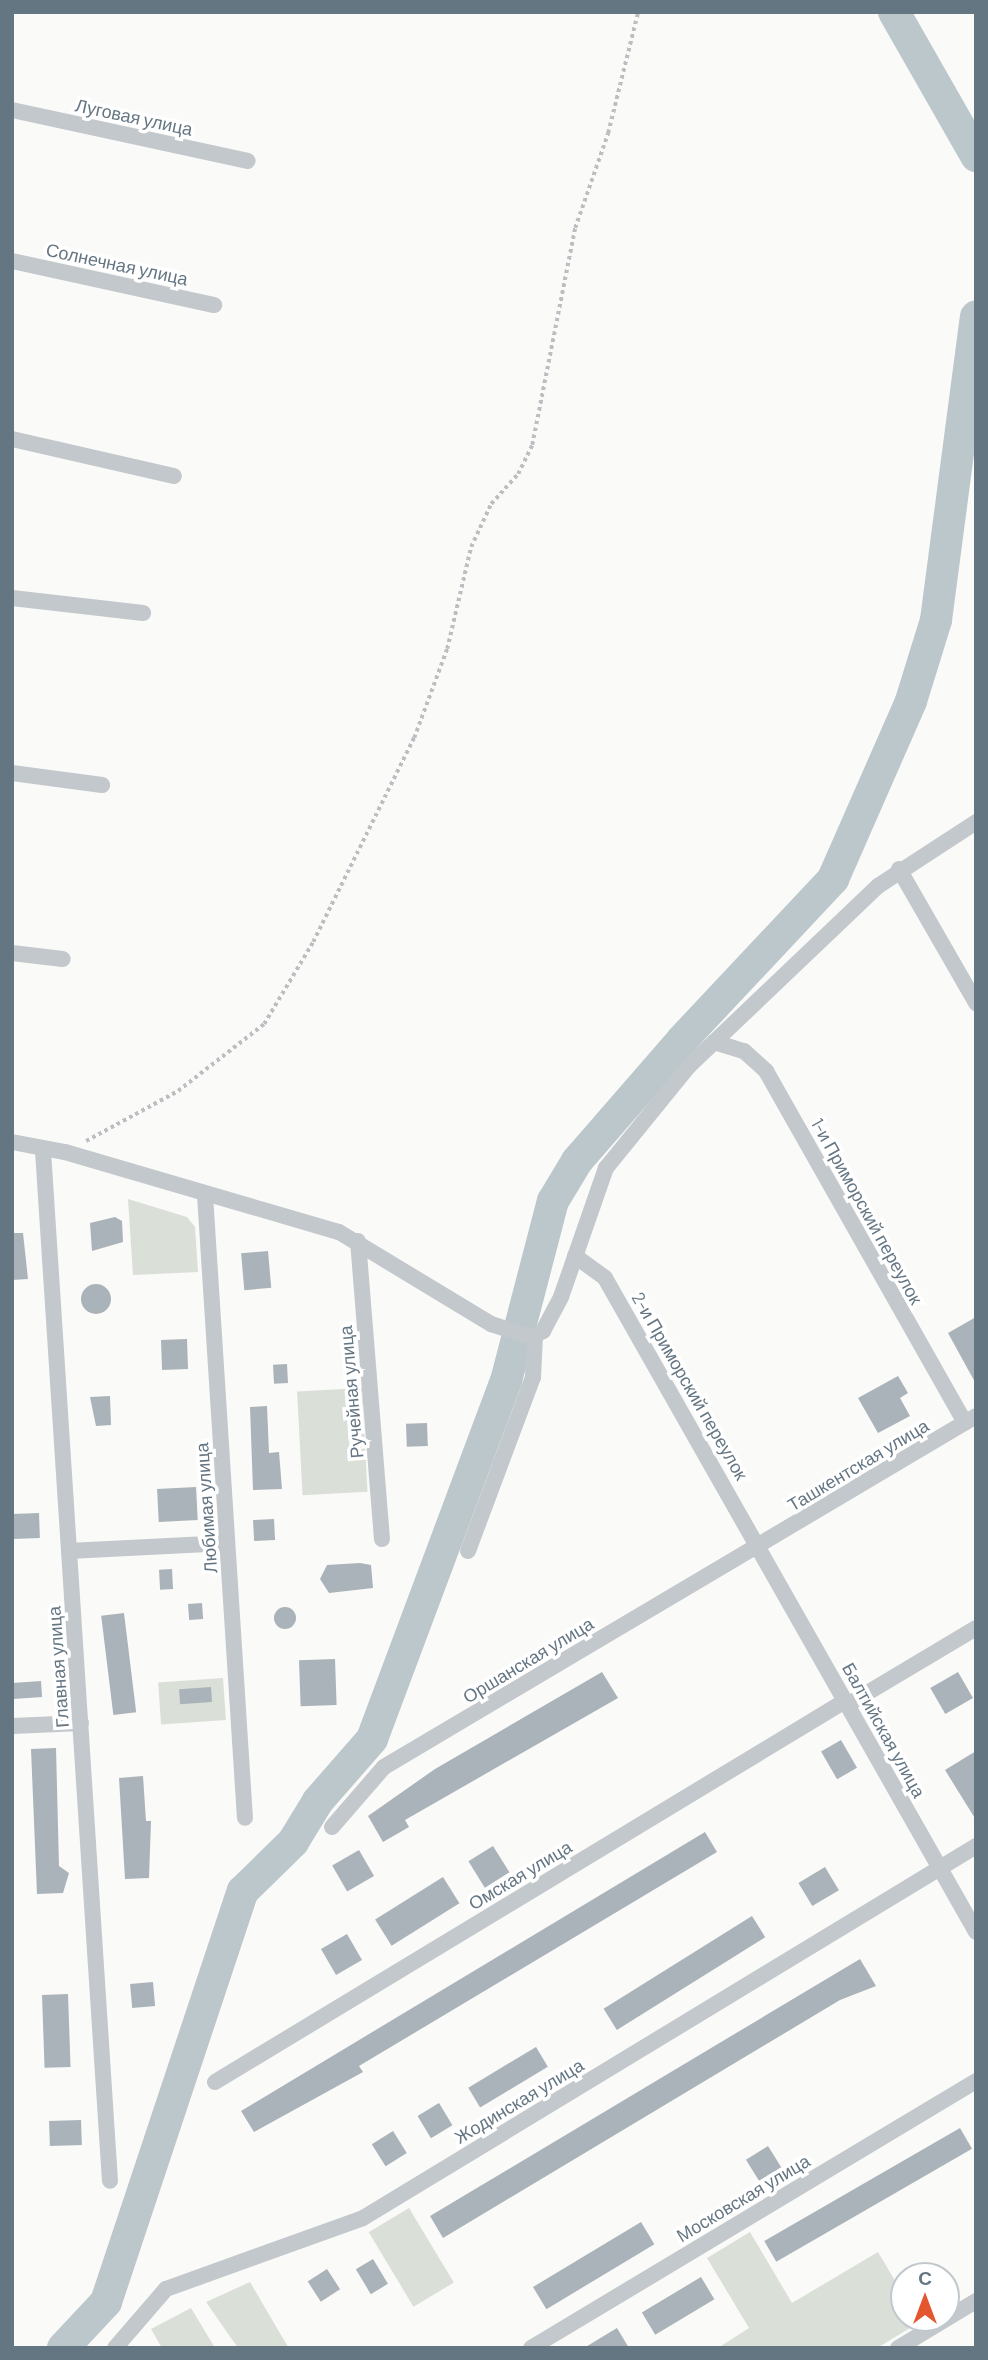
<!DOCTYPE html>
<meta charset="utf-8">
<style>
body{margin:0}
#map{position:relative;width:988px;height:2360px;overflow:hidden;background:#fafaf8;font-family:Barlow,sans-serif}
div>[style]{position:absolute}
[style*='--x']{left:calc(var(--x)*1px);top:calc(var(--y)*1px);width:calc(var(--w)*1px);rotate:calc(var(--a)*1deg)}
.green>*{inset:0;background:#dadfd7;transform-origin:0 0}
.river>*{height:32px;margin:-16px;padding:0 16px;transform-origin:16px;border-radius:16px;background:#bbc7cb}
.building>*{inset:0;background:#aab3b9;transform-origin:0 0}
.round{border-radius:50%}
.path>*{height:3.5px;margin-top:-1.75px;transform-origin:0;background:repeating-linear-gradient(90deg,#bbbfc2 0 3.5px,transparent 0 7px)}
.minor>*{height:16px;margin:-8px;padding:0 8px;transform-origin:8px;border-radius:8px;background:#c3c8cc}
span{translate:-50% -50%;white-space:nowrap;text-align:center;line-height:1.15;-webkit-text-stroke:7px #fff;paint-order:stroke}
.street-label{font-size:18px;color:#657683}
.frame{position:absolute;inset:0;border:14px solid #657683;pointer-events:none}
.north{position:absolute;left:890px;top:2262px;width:70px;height:70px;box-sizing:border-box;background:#fff;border:2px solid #c1c8cd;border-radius:50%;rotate:0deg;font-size:19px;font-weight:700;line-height:28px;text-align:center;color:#657683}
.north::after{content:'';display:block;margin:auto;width:24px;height:32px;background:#e4572e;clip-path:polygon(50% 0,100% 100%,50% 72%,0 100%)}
</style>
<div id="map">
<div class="green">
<i style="clip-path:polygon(128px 1199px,187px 1217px,195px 1227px,198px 1272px,133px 1275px)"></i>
<i style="left:362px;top:1388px;width:104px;height:65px;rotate:87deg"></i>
<i style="left:223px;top:1678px;width:42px;height:65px;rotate:86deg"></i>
<i style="left:409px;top:2208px;width:87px;height:47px;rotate:59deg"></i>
<i style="clip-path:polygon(750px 2232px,792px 2303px,878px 2252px,904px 2296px,904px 2318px,920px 2322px,877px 2348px,718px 2348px,749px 2328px,707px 2258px)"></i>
<i style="clip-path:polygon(250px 2282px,278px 2330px,289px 2348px,238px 2348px,206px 2302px)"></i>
<i style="clip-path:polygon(191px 2308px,215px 2348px,162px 2348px,151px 2329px)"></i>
</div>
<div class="river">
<i style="--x:894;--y:12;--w:166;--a:60.3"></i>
<i style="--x:63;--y:2348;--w:63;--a:-46.9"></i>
<i style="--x:106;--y:2302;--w:433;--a:-71.6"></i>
<i style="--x:243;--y:1891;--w:70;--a:-44.4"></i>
<i style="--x:293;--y:1842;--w:48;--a:-58.6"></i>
<i style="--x:318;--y:1801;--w:82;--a:-48.9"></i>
<i style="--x:372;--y:1739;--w:382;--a:-69.5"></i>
<i style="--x:506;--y:1381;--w:186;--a:-75.4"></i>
<i style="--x:553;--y:1201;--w:47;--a:-59"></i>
<i style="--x:577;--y:1161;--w:160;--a:-49"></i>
<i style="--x:682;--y:1040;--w:221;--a:-46.8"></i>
<i style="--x:833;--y:879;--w:194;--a:-66.3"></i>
<i style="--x:911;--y:701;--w:85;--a:-72.8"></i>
<i style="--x:936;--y:620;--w:306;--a:-82.5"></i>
</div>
<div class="building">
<i style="clip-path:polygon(115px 1217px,122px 1221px,123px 1242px,92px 1251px,90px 1223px)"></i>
<i style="clip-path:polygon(12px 1233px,23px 1233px,28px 1279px,12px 1280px)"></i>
<i style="left:268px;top:1251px;width:37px;height:27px;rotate:85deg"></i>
<i class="round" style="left:81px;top:1284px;width:30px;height:30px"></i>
<i style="clip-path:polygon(976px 1317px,976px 1384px,948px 1333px)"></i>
<i style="left:187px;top:1339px;width:30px;height:26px;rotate:88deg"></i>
<i style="left:287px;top:1364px;width:19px;height:14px;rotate:87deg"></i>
<i style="clip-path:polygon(898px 1376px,908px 1393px,900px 1398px,910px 1416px,878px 1433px,858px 1398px)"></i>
<i style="clip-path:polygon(110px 1396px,111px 1425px,96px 1426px,90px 1397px)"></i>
<i style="clip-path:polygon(267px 1406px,269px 1453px,279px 1452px,282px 1489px,253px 1490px,250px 1407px)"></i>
<i style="left:427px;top:1423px;width:23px;height:21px;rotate:88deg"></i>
<i style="left:196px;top:1487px;width:33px;height:39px;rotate:87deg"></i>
<i style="left:39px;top:1513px;width:25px;height:27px;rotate:88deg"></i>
<i style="left:274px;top:1519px;width:21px;height:21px;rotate:87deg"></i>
<i style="clip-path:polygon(360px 1563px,371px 1565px,373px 1588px,329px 1593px,320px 1579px,327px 1565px)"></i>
<i style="left:172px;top:1569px;width:20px;height:13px;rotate:87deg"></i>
<i style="left:202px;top:1603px;width:16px;height:14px;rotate:86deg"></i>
<i class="round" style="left:274px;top:1607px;width:22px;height:22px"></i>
<i style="left:124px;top:1613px;width:100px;height:23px;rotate:83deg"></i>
<i style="left:335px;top:1659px;width:46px;height:36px;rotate:88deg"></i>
<i style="clip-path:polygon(602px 1672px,618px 1698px,405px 1820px,409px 1827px,383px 1842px,368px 1816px,435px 1769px)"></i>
<i style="left:958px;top:1672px;width:30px;height:32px;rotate:60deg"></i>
<i style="left:41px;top:1681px;width:16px;height:29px;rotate:86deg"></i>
<i style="left:211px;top:1687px;width:15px;height:32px;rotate:86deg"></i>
<i style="left:841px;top:1740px;width:32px;height:23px;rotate:60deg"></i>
<i style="clip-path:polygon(56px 1748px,59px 1866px,69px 1873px,63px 1893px,37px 1894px,31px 1749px)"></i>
<i style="clip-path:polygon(976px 1751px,976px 1820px,945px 1770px)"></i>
<i style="clip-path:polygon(143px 1776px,146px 1821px,151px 1821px,149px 1878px,125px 1879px,119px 1778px)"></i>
<i style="clip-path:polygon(705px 1832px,717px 1852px,359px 2066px,363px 2072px,254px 2132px,241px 2111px)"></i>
<i style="left:493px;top:1846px;width:31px;height:29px;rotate:58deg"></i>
<i style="left:359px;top:1850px;width:30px;height:31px;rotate:60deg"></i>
<i style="left:825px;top:1867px;width:27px;height:31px;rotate:59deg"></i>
<i style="left:443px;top:1877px;width:31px;height:80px;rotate:58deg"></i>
<i style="left:752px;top:1916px;width:25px;height:175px;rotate:58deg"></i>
<i style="left:347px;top:1934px;width:30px;height:30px;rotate:60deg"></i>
<i style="clip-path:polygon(860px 1959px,876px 1986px,840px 2000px,443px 2238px,430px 2216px)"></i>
<i style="left:153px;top:1982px;width:24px;height:23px;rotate:85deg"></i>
<i style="left:68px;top:1994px;width:73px;height:26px;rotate:88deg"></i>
<i style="left:536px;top:2047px;width:23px;height:79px;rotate:59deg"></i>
<i style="left:439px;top:2103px;width:26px;height:25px;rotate:59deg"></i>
<i style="left:81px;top:2120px;width:25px;height:32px;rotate:88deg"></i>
<i style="left:960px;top:2128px;width:24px;height:226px;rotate:60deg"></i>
<i style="left:393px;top:2131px;width:26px;height:25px;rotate:58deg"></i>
<i style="left:768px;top:2146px;width:25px;height:26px;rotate:58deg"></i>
<i style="left:641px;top:2222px;width:26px;height:126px;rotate:59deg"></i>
<i style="left:373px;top:2259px;width:29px;height:20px;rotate:59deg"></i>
<i style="left:327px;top:2269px;width:24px;height:23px;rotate:57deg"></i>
<i style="left:701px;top:2277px;width:26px;height:69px;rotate:59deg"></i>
<i style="clip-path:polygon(617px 2328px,629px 2348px,584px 2348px,607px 2334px)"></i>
</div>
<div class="path">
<i style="--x:86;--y:1141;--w:105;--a:-28.5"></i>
<i style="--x:178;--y:1091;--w:109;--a:-37.9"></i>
<i style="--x:264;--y:1024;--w:96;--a:-59.1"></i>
<i style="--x:313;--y:942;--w:228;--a:-63.7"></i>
<i style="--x:414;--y:738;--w:95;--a:-69.7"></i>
<i style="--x:447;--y:649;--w:105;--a:-76.8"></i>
<i style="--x:471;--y:547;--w:47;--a:-65.1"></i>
<i style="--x:491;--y:504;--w:40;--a:-48"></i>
<i style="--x:518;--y:474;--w:32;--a:-64"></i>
<i style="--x:532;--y:445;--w:221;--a:-78.8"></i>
<i style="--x:575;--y:228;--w:101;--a:-70.8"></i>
<i style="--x:608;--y:133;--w:125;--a:-76.1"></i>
</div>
<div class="minor">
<i style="--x:12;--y:110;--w:241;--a:12.2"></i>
<i style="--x:12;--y:261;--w:207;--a:12.3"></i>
<i style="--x:12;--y:439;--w:166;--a:12.9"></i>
<i style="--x:12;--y:598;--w:132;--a:6.5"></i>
<i style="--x:12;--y:773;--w:91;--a:7.6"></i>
<i style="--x:899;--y:869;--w:155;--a:60.1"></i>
<i style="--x:12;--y:953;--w:51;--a:6.7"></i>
<i style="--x:714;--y:1042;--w:31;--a:17"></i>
<i style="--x:744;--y:1051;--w:30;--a:42"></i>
<i style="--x:766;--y:1071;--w:404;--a:60.5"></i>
<i style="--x:12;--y:1142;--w:54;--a:10.7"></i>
<i style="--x:65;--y:1152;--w:285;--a:16.3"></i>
<i style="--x:339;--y:1232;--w:178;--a:31.2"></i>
<i style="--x:491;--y:1324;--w:43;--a:17.6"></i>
<i style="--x:532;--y:1337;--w:13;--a:-29"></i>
<i style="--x:543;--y:1331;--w:38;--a:-62"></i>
<i style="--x:561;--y:1297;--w:137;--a:-70.8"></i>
<i style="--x:606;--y:1168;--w:132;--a:-50.9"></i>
<i style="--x:689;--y:1066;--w:261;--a:-43.6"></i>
<i style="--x:878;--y:886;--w:117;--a:-33.1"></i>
<i style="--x:43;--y:1151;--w:1032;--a:86.28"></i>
<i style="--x:205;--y:1195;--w:624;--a:86.33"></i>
<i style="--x:358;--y:1241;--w:299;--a:85.4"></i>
<i style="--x:575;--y:1256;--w:37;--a:36"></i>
<i style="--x:605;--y:1278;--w:752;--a:60.43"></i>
<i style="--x:69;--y:1551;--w:158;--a:-2.9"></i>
<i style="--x:468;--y:1551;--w:186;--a:-69.5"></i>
<i style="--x:533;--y:1377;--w:41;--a:-87.2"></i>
<i style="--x:847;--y:1705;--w:150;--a:-30.8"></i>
<i style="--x:12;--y:1726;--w:69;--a:-2.5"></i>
<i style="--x:332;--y:1827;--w:79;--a:-49.1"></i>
<i style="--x:384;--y:1767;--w:688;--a:-30.66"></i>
<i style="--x:215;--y:2082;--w:736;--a:-31.16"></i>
<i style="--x:115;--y:2348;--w:78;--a:-49.2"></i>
<i style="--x:166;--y:2289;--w:209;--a:-19.8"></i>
<i style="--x:363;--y:2218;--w:717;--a:-31.25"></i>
<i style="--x:531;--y:2348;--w:519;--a:-30.96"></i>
<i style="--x:898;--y:2348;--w:91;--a:-31.1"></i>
</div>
<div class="street-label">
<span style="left:134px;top:117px;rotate:12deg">Луговая улица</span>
<span style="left:117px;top:264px;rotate:12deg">Солнечная улица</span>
<span style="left:867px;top:1211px;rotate:61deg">1-и Приморский переулок</span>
<span style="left:690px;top:1386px;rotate:60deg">2-и Приморский переулок</span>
<span style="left:351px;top:1392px;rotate:-95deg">Ручейная улица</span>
<span style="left:858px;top:1465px;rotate:-31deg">Ташкентская улица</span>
<span style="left:206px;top:1508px;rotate:-94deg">Любимая улица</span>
<span style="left:528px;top:1660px;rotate:-31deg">Оршанская улица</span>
<span style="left:58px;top:1667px;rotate:-94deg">Главная улица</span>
<span style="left:884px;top:1730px;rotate:61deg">Балтийская улица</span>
<span style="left:520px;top:1875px;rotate:-31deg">Омская улица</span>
<span style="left:519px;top:2101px;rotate:-31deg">Жодинская улица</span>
<span style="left:743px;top:2198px;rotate:-31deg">Московская улица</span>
</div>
<div class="frame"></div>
<div class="north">С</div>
</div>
